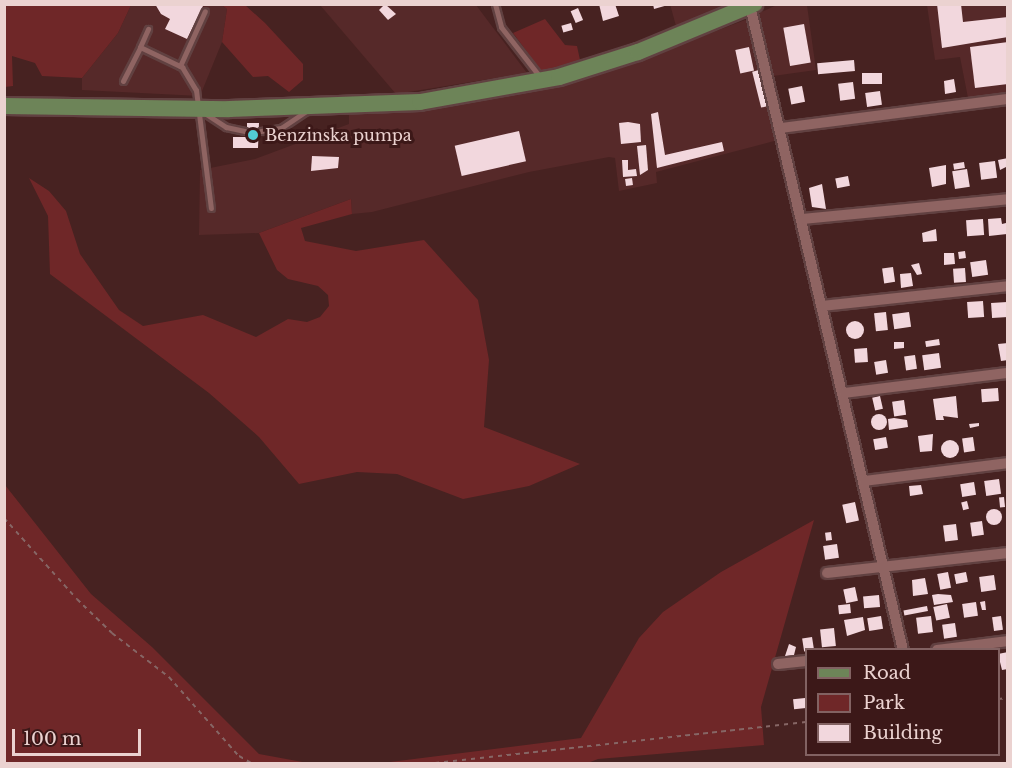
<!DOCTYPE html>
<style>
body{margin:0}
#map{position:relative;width:1012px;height:768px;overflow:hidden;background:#472221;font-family:"Libre Baskerville",serif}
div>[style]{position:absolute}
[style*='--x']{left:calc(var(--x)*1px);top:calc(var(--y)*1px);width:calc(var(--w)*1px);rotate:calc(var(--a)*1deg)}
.built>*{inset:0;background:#562929}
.green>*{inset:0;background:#6f2728}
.building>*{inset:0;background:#f2d7dd;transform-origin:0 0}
.round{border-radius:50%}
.path>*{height:1.5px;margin-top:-0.75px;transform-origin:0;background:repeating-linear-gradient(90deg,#866665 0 4.5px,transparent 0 9px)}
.roads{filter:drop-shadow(2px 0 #614141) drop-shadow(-2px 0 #614141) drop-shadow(0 2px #614141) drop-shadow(0 -2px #614141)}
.service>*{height:5px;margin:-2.5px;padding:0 2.5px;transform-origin:2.5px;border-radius:2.5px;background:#8f6462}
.minor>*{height:10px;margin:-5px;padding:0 5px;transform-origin:5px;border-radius:5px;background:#8f6462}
.primary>*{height:16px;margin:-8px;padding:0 8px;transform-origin:8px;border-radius:8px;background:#6d8458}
.dots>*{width:16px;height:16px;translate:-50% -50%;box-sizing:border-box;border:3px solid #3c1818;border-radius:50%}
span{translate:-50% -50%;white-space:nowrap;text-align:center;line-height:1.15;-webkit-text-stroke:6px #3c1818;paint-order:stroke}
.poi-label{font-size:16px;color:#ebd2d0}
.left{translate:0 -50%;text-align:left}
.frame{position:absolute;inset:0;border:6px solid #ebd2d0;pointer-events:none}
.legend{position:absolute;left:805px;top:648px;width:195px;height:108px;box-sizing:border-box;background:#3c1818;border:2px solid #826262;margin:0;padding:8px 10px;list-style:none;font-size:18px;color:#ebd2d0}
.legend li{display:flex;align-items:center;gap:12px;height:30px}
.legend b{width:30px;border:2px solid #826262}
.scale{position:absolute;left:12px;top:729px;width:129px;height:27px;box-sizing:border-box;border:3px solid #ebd2d0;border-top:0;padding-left:8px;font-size:18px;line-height:21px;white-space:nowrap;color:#ebd2d0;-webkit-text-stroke:4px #3c1818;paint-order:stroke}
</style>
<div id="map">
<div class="built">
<i style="clip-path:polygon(670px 4px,730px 4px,730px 5px,676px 26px)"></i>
<i style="clip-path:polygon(131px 5px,222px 5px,227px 9px,222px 42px,200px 96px,82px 90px,82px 78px,118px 33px)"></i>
<i style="clip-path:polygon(320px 5px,476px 5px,527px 73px,396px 94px)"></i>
<i style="clip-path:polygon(777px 5px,807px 5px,816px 70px,773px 76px,759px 13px)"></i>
<i style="clip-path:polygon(927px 5px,1007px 5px,1007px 94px,968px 98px,960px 57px,935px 60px)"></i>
<i style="clip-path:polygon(745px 20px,749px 22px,778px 140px,656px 172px,657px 183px,619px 191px,615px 158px,609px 157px,529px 172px,372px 212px,352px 214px,351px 199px,259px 233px,199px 235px,200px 170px,255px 159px,349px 124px,349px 114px,437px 109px,539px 89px,640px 60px)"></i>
</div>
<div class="green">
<i style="clip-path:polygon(4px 5px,5px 4px,131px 5px,118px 33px,82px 78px,42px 76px,35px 63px,12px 56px,13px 86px,5px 87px)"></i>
<i style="clip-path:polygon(222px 5px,245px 5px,265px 23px,303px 64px,303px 80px,289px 92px,268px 76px,253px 77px,222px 42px,227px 9px)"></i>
<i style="clip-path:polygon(545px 19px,565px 45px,577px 46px,580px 60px,542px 72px,513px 33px)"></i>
<i style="clip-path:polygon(29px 178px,49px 191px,66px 211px,80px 254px,119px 310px,143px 326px,203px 315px,256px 337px,288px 319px,307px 322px,320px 317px,329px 306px,328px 295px,318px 286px,288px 279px,277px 270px,259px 233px,351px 199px,352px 214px,301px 228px,305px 241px,356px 251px,424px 240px,478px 300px,489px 360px,484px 427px,580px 464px,529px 486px,463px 499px,397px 474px,357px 472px,299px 484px,259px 437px,209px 393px,50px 274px,48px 216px)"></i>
<i style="clip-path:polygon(5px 485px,91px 594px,152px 647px,259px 754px,308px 763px,5px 763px)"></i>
<i style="clip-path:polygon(814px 520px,761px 707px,764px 745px,598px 759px,585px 764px,374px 764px,581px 738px,639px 638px,663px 612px,721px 572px)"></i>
</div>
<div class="building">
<i style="clip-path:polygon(155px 4px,201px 4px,203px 6px,187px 39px,165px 29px,170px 19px,161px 14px)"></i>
<i style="clip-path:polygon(385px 4px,396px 14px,388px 20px,379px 10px)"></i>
<i style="clip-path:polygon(599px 4px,615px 4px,619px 16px,603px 21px)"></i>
<i style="clip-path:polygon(653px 4px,668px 4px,668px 5px,654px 9px)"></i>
<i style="clip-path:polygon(937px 4px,961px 4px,963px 22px,1008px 17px,1008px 37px,942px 48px)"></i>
<i style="left:578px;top:8px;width:13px;height:8px;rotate:67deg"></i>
<i style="left:571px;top:23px;width:7px;height:10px;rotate:74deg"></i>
<i style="left:804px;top:24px;width:39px;height:21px;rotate:80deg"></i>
<i style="clip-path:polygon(1008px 42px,1008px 84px,975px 88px,970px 47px)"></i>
<i style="left:749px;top:47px;width:24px;height:14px;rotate:78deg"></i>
<i style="left:854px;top:60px;width:11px;height:37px;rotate:85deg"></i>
<i style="left:759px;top:70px;width:37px;height:7px;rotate:76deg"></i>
<i style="left:882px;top:73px;width:11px;height:20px;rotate:90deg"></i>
<i style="clip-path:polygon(954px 79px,956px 92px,945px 94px,944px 81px)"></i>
<i style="left:853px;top:82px;width:17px;height:15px;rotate:83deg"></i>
<i style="left:802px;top:86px;width:16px;height:14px;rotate:79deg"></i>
<i style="left:880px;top:91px;width:14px;height:15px;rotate:82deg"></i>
<i style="clip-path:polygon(658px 112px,665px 155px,722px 142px,724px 151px,657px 168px,651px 114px)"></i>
<i style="clip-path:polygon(628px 122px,640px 124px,641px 142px,621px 144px,619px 123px)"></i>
<i style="clip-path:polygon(247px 123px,259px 123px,258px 148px,233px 148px,233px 137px,247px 137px)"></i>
<i style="left:519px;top:131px;width:31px;height:66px;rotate:77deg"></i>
<i style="clip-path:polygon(646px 145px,648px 170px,640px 175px,637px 146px)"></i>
<i style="clip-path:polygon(312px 156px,339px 157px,338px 168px,311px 171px)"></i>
<i style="clip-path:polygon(1008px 158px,1008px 166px,1000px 170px,998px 160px)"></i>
<i style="clip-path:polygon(622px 160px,628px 160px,628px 170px,636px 169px,637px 176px,623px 177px)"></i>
<i style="left:995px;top:161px;width:17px;height:16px;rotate:83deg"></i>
<i style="left:964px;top:162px;width:6px;height:11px;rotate:81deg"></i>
<i style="clip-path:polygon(946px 165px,946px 184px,932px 187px,929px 168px)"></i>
<i style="left:967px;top:169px;width:18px;height:15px;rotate:81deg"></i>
<i style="left:848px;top:176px;width:10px;height:13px;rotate:79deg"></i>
<i style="left:632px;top:178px;width:7px;height:7px;rotate:82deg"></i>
<i style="clip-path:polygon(822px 184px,826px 209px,812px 207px,809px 188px)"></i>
<i style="clip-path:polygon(1001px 218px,1002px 224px,1006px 223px,1007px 234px,989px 236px,988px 219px)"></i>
<i style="left:983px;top:219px;width:16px;height:17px;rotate:86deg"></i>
<i style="clip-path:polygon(936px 229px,937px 241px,923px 242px,922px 233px)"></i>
<i style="left:965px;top:251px;width:7px;height:7px;rotate:82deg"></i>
<i style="clip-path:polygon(944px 253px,954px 253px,955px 264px,944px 265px)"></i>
<i style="left:986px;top:260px;width:15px;height:16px;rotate:82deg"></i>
<i style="clip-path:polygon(919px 263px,922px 274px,917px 275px,911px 265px)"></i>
<i style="left:893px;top:267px;width:15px;height:11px;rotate:82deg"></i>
<i style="left:965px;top:268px;width:14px;height:12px;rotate:86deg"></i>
<i style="clip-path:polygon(911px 273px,913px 286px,901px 288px,900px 274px)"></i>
<i style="left:983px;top:301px;width:16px;height:16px;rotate:86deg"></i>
<i style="left:1007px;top:302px;width:15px;height:16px;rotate:86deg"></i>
<i style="left:886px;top:312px;width:18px;height:12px;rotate:84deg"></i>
<i style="left:909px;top:312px;width:15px;height:17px;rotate:82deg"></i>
<i class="round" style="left:846px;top:321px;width:18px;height:18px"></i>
<i style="left:939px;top:339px;width:6px;height:14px;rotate:81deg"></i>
<i style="clip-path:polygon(894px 342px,904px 342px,904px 348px,894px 349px)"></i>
<i style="clip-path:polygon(1008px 343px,1008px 360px,1001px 361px,998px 344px)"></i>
<i style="left:867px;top:348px;width:14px;height:13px;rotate:86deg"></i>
<i style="left:939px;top:353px;width:15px;height:17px;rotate:82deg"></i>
<i style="left:915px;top:355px;width:14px;height:11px;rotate:82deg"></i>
<i style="left:886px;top:360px;width:13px;height:12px;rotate:81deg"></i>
<i style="left:998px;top:388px;width:13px;height:17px;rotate:86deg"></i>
<i style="left:880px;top:396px;width:13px;height:8px;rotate:77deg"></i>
<i style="clip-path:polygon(956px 396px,958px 418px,943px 416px,944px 420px,936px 420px,933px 399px)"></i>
<i style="left:904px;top:400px;width:15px;height:12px;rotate:82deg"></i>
<i class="round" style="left:871px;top:414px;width:16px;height:16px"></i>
<i style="clip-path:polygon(894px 418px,907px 420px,908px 427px,889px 430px,888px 419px)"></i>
<i style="clip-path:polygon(979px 423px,979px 426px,970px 428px,969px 424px)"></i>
<i style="clip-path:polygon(933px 434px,932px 451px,920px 452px,918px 436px)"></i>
<i style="left:886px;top:437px;width:11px;height:13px;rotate:80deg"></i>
<i style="left:973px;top:437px;width:14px;height:11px;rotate:82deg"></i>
<i class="round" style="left:941px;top:440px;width:18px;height:18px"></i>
<i style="left:999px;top:479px;width:15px;height:15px;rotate:82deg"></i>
<i style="left:974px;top:482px;width:13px;height:14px;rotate:81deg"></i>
<i style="clip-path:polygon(921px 485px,923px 494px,910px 496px,909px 486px)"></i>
<i style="left:1004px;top:497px;width:10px;height:5px;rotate:84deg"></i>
<i style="left:967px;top:501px;width:8px;height:6px;rotate:76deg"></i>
<i style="left:855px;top:502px;width:19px;height:13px;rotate:78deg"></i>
<i class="round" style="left:986px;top:509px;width:16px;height:16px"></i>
<i style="left:982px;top:521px;width:14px;height:12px;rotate:82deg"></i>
<i style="left:956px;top:524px;width:16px;height:13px;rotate:83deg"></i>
<i style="left:831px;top:532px;width:8px;height:6px;rotate:83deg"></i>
<i style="left:837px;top:544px;width:14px;height:14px;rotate:82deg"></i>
<i style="left:948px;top:572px;width:16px;height:11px;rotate:79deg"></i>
<i style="left:966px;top:572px;width:10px;height:12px;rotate:79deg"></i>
<i style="left:994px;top:575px;width:15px;height:15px;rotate:82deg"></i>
<i style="clip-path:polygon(925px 578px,928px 594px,913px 596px,912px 580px)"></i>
<i style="left:855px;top:587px;width:14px;height:12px;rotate:78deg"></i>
<i style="clip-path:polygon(938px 594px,951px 595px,953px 602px,934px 605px,932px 595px)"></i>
<i style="left:879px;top:595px;width:12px;height:16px;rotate:85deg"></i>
<i style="clip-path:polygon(985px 601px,986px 610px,982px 610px,980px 602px)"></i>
<i style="left:976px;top:602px;width:14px;height:14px;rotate:82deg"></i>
<i style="left:850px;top:604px;width:9px;height:12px;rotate:84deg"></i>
<i style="left:947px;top:604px;width:14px;height:14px;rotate:78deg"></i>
<i style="left:927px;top:606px;width:5px;height:24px;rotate:79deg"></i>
<i style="left:881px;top:616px;width:13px;height:14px;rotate:81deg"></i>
<i style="left:931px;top:616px;width:16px;height:15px;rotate:83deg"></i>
<i style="left:1001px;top:616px;width:14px;height:9px;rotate:82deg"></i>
<i style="clip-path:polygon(863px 617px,865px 630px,847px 636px,844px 620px)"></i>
<i style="left:955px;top:623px;width:14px;height:13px;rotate:82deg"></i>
<i style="left:834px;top:628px;width:18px;height:14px;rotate:84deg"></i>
<i style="left:812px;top:637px;width:13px;height:10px;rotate:81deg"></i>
<i style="clip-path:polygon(789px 644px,796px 647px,793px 659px,785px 656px)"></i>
<i style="clip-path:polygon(1008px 652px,1008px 669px,1002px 670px,998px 654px)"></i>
<i style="left:805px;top:698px;width:10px;height:12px;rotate:84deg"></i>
</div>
<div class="path">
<i style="--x:4;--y:518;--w:109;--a:48"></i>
<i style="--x:77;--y:599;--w:49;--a:44.2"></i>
<i style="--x:112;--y:633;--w:72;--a:37.7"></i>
<i style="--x:169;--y:677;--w:106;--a:48.5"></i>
<i style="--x:239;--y:756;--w:16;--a:30"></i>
<i style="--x:998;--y:699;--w:10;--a:-6"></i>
<i style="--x:426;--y:764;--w:382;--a:-6.3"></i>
</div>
<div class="roads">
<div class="service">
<i style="--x:495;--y:4;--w:24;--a:75"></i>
<i style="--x:501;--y:27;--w:63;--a:52"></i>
<i style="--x:140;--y:47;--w:20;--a:-66"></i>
<i style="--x:180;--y:66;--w:60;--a:-65.6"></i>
<i style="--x:123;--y:81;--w:38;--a:-63"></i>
<i style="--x:140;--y:47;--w:47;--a:25.5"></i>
<i style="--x:182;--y:67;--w:27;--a:59"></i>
<i style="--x:196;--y:90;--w:119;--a:82.8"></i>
<i style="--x:206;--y:114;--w:24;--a:33"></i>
<i style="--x:226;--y:127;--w:19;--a:12"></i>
<i style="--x:261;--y:131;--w:20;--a:-9"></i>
<i style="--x:281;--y:128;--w:30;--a:-34"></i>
</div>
<div class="minor">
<i style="--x:750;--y:6;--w:662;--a:76.64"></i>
<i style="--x:781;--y:128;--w:229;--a:-7.3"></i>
<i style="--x:802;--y:219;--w:207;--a:-5.5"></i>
<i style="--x:822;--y:306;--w:187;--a:-6.1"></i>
<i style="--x:844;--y:393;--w:165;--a:-7"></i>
<i style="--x:864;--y:481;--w:145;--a:-7.1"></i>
<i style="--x:827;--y:573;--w:182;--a:-6.3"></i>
<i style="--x:937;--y:650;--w:72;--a:-7.2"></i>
<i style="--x:778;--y:664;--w:28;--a:-6"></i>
</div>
<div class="primary">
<i style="--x:4;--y:106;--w:225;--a:0.8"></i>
<i style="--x:229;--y:109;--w:191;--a:-2.1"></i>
<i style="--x:420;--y:102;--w:141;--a:-10.2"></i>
<i style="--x:559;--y:77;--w:83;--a:-17.6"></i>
<i style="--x:638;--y:52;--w:126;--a:-22.5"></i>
</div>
</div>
<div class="dots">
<i style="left:253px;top:135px;background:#52ccd5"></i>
</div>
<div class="poi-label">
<span class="left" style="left:265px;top:135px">Benzinska pumpa</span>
</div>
<div class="frame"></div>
<ul class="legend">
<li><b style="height:8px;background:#6d8458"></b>Road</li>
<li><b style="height:16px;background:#6f2728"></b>Park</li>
<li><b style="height:16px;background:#f2d7dd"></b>Building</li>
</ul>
<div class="scale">100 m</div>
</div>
